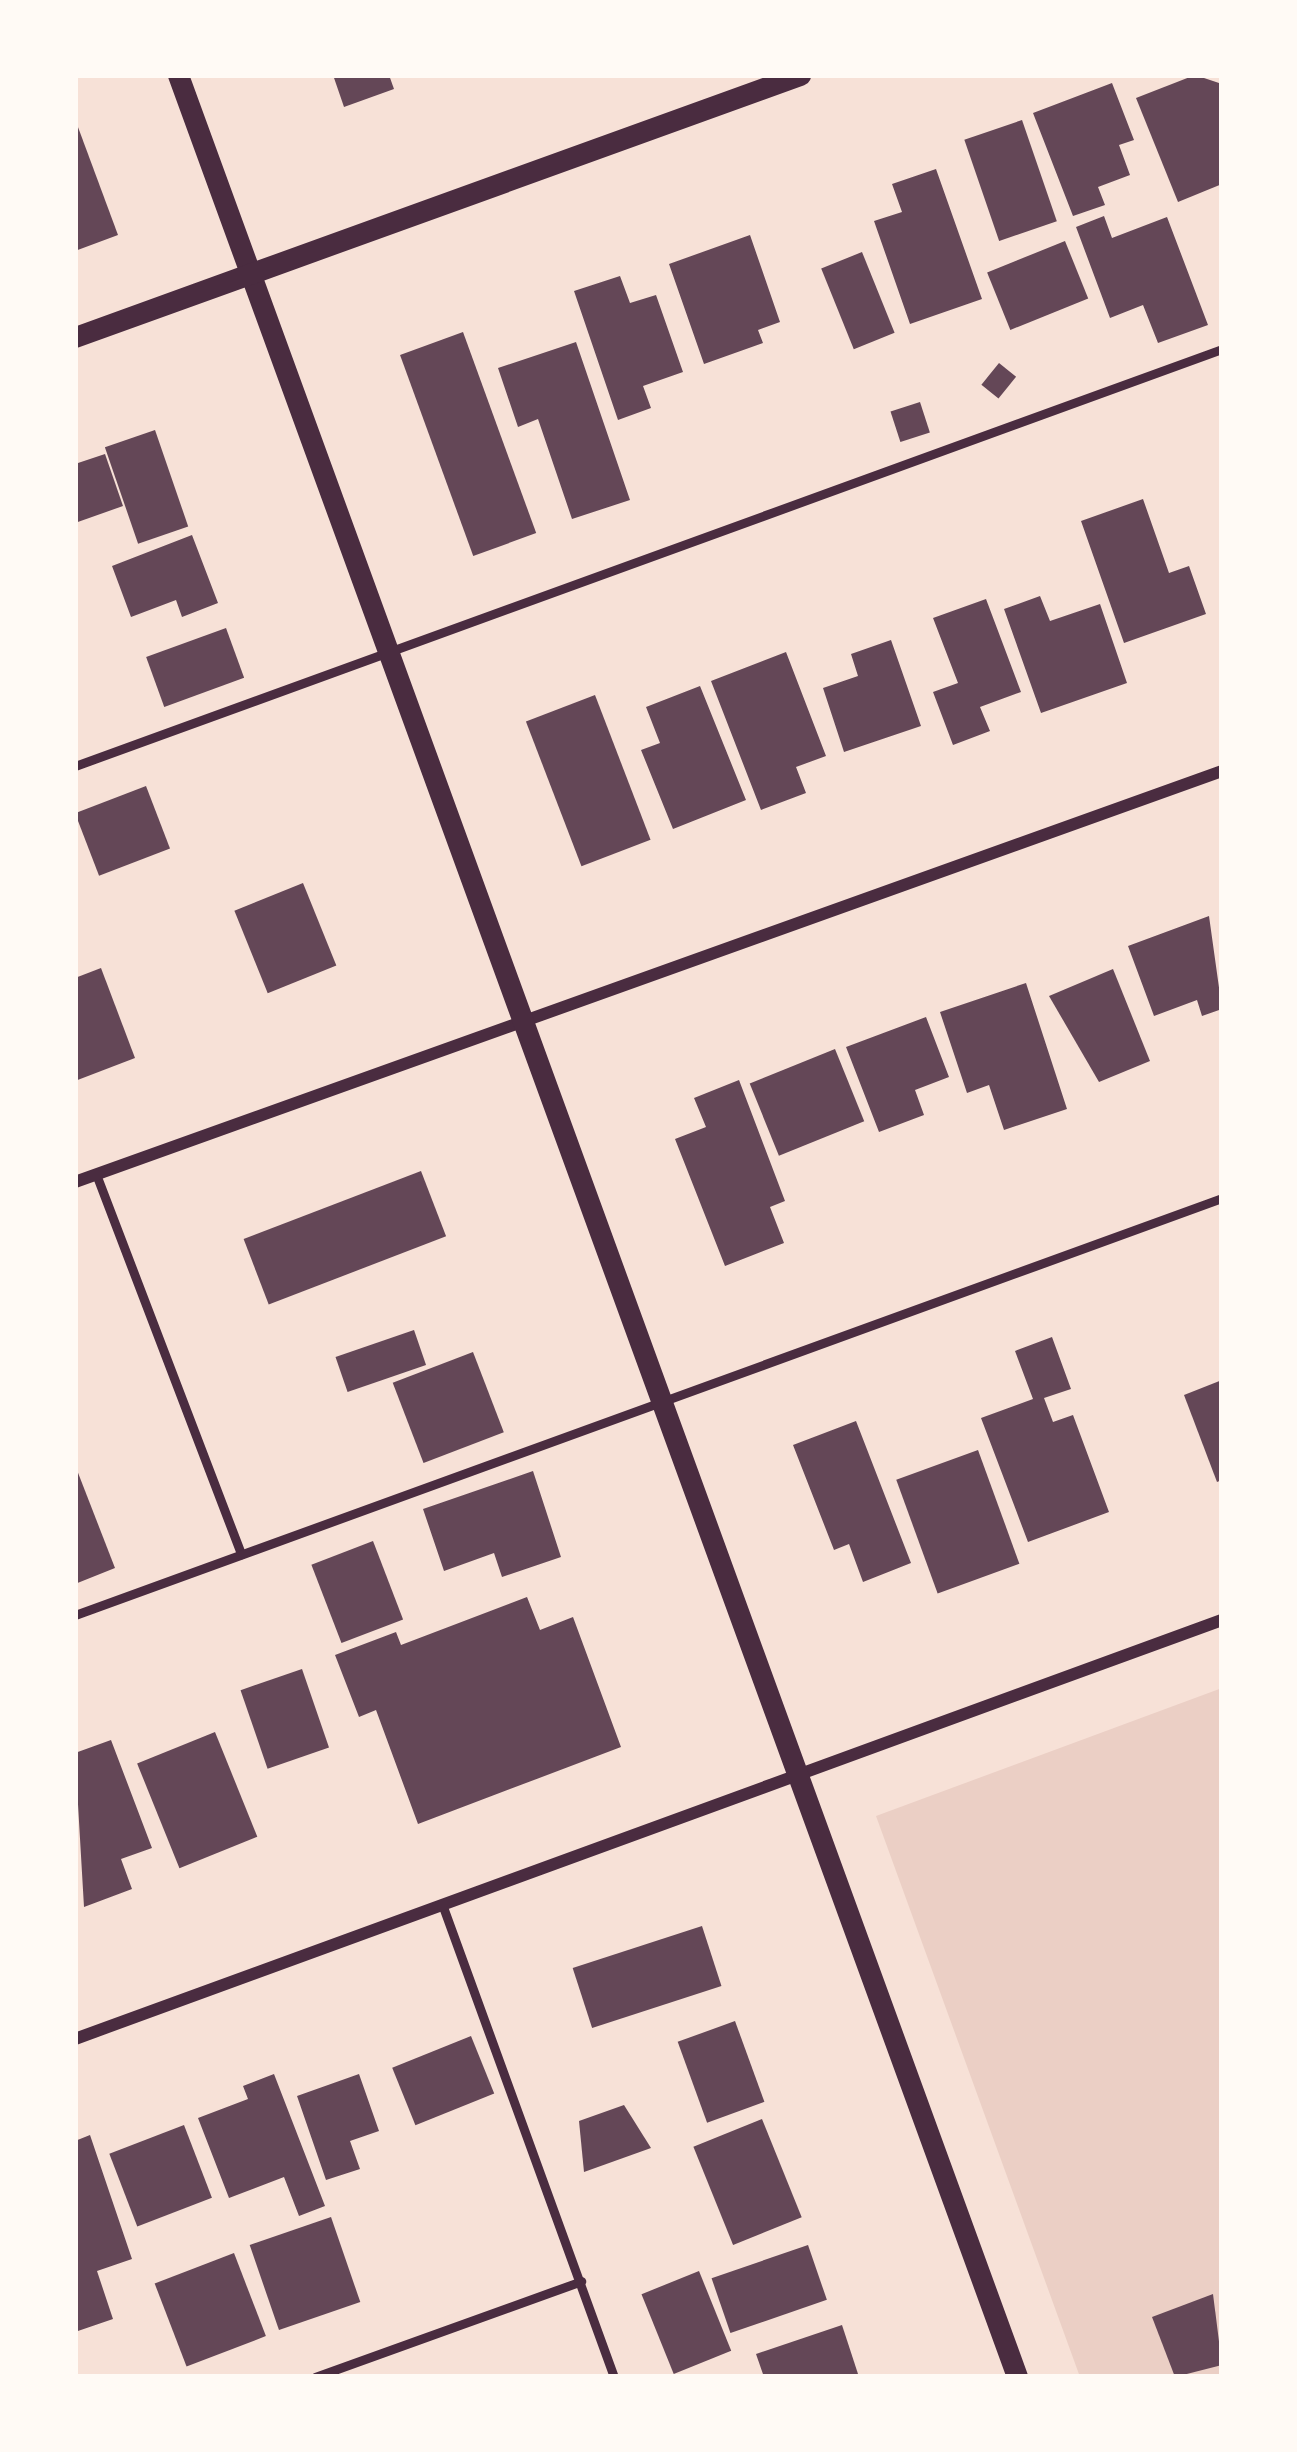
<!DOCTYPE html>
<style>
body{margin:0}
#map{position:relative;width:1297px;height:2452px;overflow:hidden;background:#f7e1d7;font-family:Cabin,sans-serif}
div>[style]{position:absolute}
[style*='--x']{left:calc(var(--x)*1px);top:calc(var(--y)*1px);width:calc(var(--w)*1px);rotate:calc(var(--a)*1deg)}
.green>*{inset:0;background:#ebcfc5}
.building>*{inset:0;background:#644757;transform-origin:0 0}
.service>*{height:9px;margin:-4.5px;padding:0 4.5px;transform-origin:4.5px;border-radius:4.5px;background:#4a2c40}
.minor>*{height:12px;margin:-6px;padding:0 6px;transform-origin:6px;border-radius:6px;background:#4a2c40}
.tertiary>*{height:21px;margin:-10.5px;padding:0 10.5px;transform-origin:10.5px;border-radius:10.5px;background:#4a2c40}
span{translate:-50% -50%;white-space:nowrap;text-align:center;line-height:1.15;-webkit-text-stroke:12px #fffaf5;paint-order:stroke}
.frame{position:absolute;inset:0;border:78px solid #fffaf5;pointer-events:none}
</style>
<div id="map">
<div class="green">
<i style="clip-path:polygon(1222px 1688px,1222px 2377px,1080px 2377px,876px 1816px)"></i>
</div>
<div class="building">
<i style="clip-path:polygon(333px 75px,389px 75px,394px 89px,344px 107px)"></i>
<i style="clip-path:polygon(1195px 75px,1222px 84px,1222px 184px,1178px 202px,1136px 98px)"></i>
<i style="clip-path:polygon(1112px 83px,1134px 140px,1119px 145px,1130px 175px,1098px 187px,1105px 205px,1073px 216px,1033px 113px)"></i>
<i style="clip-path:polygon(75px 119px,118px 235px,75px 251px)"></i>
<i style="left:1022px;top:120px;width:107px;height:61px;rotate:71deg"></i>
<i style="clip-path:polygon(936px 169px,982px 299px,910px 324px,874px 221px,902px 212px,892px 184px)"></i>
<i style="clip-path:polygon(1104px 216px,1112px 238px,1167px 217px,1208px 325px,1158px 343px,1143px 305px,1110px 318px,1076px 227px)"></i>
<i style="clip-path:polygon(750px 235px,780px 322px,758px 330px,763px 343px,704px 364px,669px 264px)"></i>
<i style="left:1065px;top:241px;width:62px;height:84px;rotate:68deg"></i>
<i style="left:862px;top:252px;width:87px;height:44px;rotate:68deg"></i>
<i style="clip-path:polygon(620px 276px,630px 303px,656px 295px,683px 372px,643px 386px,651px 408px,618px 420px,574px 291px)"></i>
<i style="left:463px;top:332px;width:214px;height:67px;rotate:70deg"></i>
<i style="clip-path:polygon(576px 342px,630px 500px,572px 519px,538px 419px,518px 427px,498px 368px)"></i>
<i style="left:999px;top:363px;width:22px;height:28px;rotate:39deg"></i>
<i style="left:920px;top:402px;width:32px;height:31px;rotate:72deg"></i>
<i style="left:155px;top:430px;width:102px;height:53px;rotate:71deg"></i>
<i style="clip-path:polygon(105px 454px,123px 506px,75px 523px,75px 464px)"></i>
<i style="clip-path:polygon(1143px 499px,1169px 573px,1189px 566px,1206px 614px,1124px 643px,1081px 521px)"></i>
<i style="clip-path:polygon(192px 535px,218px 603px,182px 617px,176px 600px,131px 617px,112px 566px)"></i>
<i style="clip-path:polygon(1040px 596px,1050px 621px,1100px 604px,1127px 683px,1041px 713px,1004px 609px)"></i>
<i style="clip-path:polygon(986px 599px,1021px 692px,980px 707px,990px 731px,953px 745px,933px 692px,958px 683px,933px 618px)"></i>
<i style="left:226px;top:628px;width:53px;height:85px;rotate:70deg"></i>
<i style="clip-path:polygon(891px 640px,921px 726px,844px 752px,823px 688px,858px 676px,851px 654px)"></i>
<i style="clip-path:polygon(786px 652px,826px 756px,796px 767px,806px 793px,761px 810px,711px 681px)"></i>
<i style="clip-path:polygon(700px 686px,746px 800px,673px 829px,641px 750px,660px 743px,646px 707px)"></i>
<i style="left:595px;top:695px;width:155px;height:74px;rotate:69deg"></i>
<i style="left:146px;top:786px;width:67px;height:76px;rotate:69deg"></i>
<i style="left:303px;top:883px;width:89px;height:74px;rotate:68deg"></i>
<i style="clip-path:polygon(1209px 916px,1222px 1009px,1202px 1016px,1197px 1000px,1154px 1016px,1128px 946px)"></i>
<i style="clip-path:polygon(101px 968px,135px 1058px,75px 1081px,75px 978px)"></i>
<i style="clip-path:polygon(1113px 969px,1150px 1061px,1099px 1082px,1049px 996px)"></i>
<i style="clip-path:polygon(1026px 983px,1067px 1109px,1004px 1130px,989px 1085px,967px 1093px,940px 1012px)"></i>
<i style="clip-path:polygon(926px 1017px,949px 1077px,915px 1090px,924px 1115px,879px 1132px,846px 1047px)"></i>
<i style="left:835px;top:1049px;width:78px;height:92px;rotate:68deg"></i>
<i style="clip-path:polygon(739px 1080px,785px 1201px,770px 1207px,784px 1243px,725px 1266px,675px 1139px,706px 1127px,694px 1098px)"></i>
<i style="left:421px;top:1171px;width:70px;height:190px;rotate:69deg"></i>
<i style="left:414px;top:1330px;width:37px;height:83px;rotate:71deg"></i>
<i style="clip-path:polygon(1052px 1337px,1071px 1389px,1044px 1398px,1053px 1422px,1073px 1415px,1109px 1512px,1028px 1542px,981px 1418px,1033px 1399px,1015px 1351px)"></i>
<i style="left:473px;top:1352px;width:86px;height:86px;rotate:69deg"></i>
<i style="clip-path:polygon(1222px 1380px,1222px 1480px,1217px 1482px,1184px 1395px)"></i>
<i style="clip-path:polygon(856px 1421px,911px 1563px,863px 1582px,849px 1544px,834px 1550px,793px 1445px)"></i>
<i style="left:978px;top:1450px;width:121px;height:87px;rotate:70deg"></i>
<i style="clip-path:polygon(75px 1465px,115px 1568px,75px 1584px)"></i>
<i style="clip-path:polygon(533px 1471px,561px 1557px,502px 1577px,494px 1553px,444px 1571px,423px 1509px)"></i>
<i style="left:373px;top:1541px;width:84px;height:66px;rotate:69deg"></i>
<i style="clip-path:polygon(527px 1597px,540px 1630px,573px 1617px,621px 1747px,418px 1824px,376px 1710px,359px 1717px,335px 1655px,396px 1632px,401px 1645px)"></i>
<i style="left:302px;top:1669px;width:83px;height:65px;rotate:71deg"></i>
<i style="left:215px;top:1732px;width:113px;height:84px;rotate:68deg"></i>
<i style="clip-path:polygon(111px 1740px,152px 1848px,121px 1859px,132px 1889px,84px 1907px,75px 1753px)"></i>
<i style="left:702px;top:1926px;width:63px;height:136px;rotate:72deg"></i>
<i style="left:735px;top:2021px;width:86px;height:61px;rotate:70deg"></i>
<i style="left:471px;top:2036px;width:62px;height:85px;rotate:68deg"></i>
<i style="clip-path:polygon(274px 2074px,325px 2206px,299px 2216px,284px 2177px,229px 2198px,198px 2118px,248px 2099px,243px 2086px)"></i>
<i style="clip-path:polygon(359px 2074px,379px 2131px,350px 2141px,360px 2169px,326px 2180px,297px 2096px)"></i>
<i style="clip-path:polygon(624px 2105px,651px 2148px,584px 2172px,579px 2121px)"></i>
<i style="left:762px;top:2119px;width:106px;height:74px;rotate:68deg"></i>
<i style="left:184px;top:2125px;width:78px;height:80px;rotate:69deg"></i>
<i style="clip-path:polygon(90px 2135px,132px 2259px,97px 2271px,113px 2319px,75px 2332px,75px 2141px)"></i>
<i style="left:331px;top:2217px;width:90px;height:86px;rotate:71deg"></i>
<i style="left:808px;top:2245px;width:58px;height:102px;rotate:71deg"></i>
<i style="left:234px;top:2253px;width:89px;height:85px;rotate:69deg"></i>
<i style="left:699px;top:2271px;width:86px;height:62px;rotate:68deg"></i>
<i style="clip-path:polygon(1213px 2294px,1222px 2365px,1175px 2377px,1152px 2317px)"></i>
<i style="clip-path:polygon(842px 2325px,859px 2377px,764px 2377px,756px 2354px)"></i>
</div>
<div class="service">
<i style="--x:75;--y:766;--w:1220;--a:-19.98"></i>
<i style="--x:96;--y:1174;--w:407;--a:69.1"></i>
<i style="--x:75;--y:1615;--w:1220;--a:-19.98"></i>
<i style="--x:442;--y:1904;--w:503;--a:70.02"></i>
<i style="--x:315;--y:2377;--w:283;--a:-19.8"></i>
</div>
<div class="minor">
<i style="--x:75;--y:1182;--w:1218;--a:-19.71"></i>
<i style="--x:75;--y:2039;--w:1221;--a:-20.07"></i>
</div>
<div class="tertiary">
<i style="--x:178;--y:75;--w:2450;--a:69.97"></i>
<i style="--x:75;--y:337;--w:771;--a:-19.87"></i>
</div>
<div class="frame"></div>
</div>
